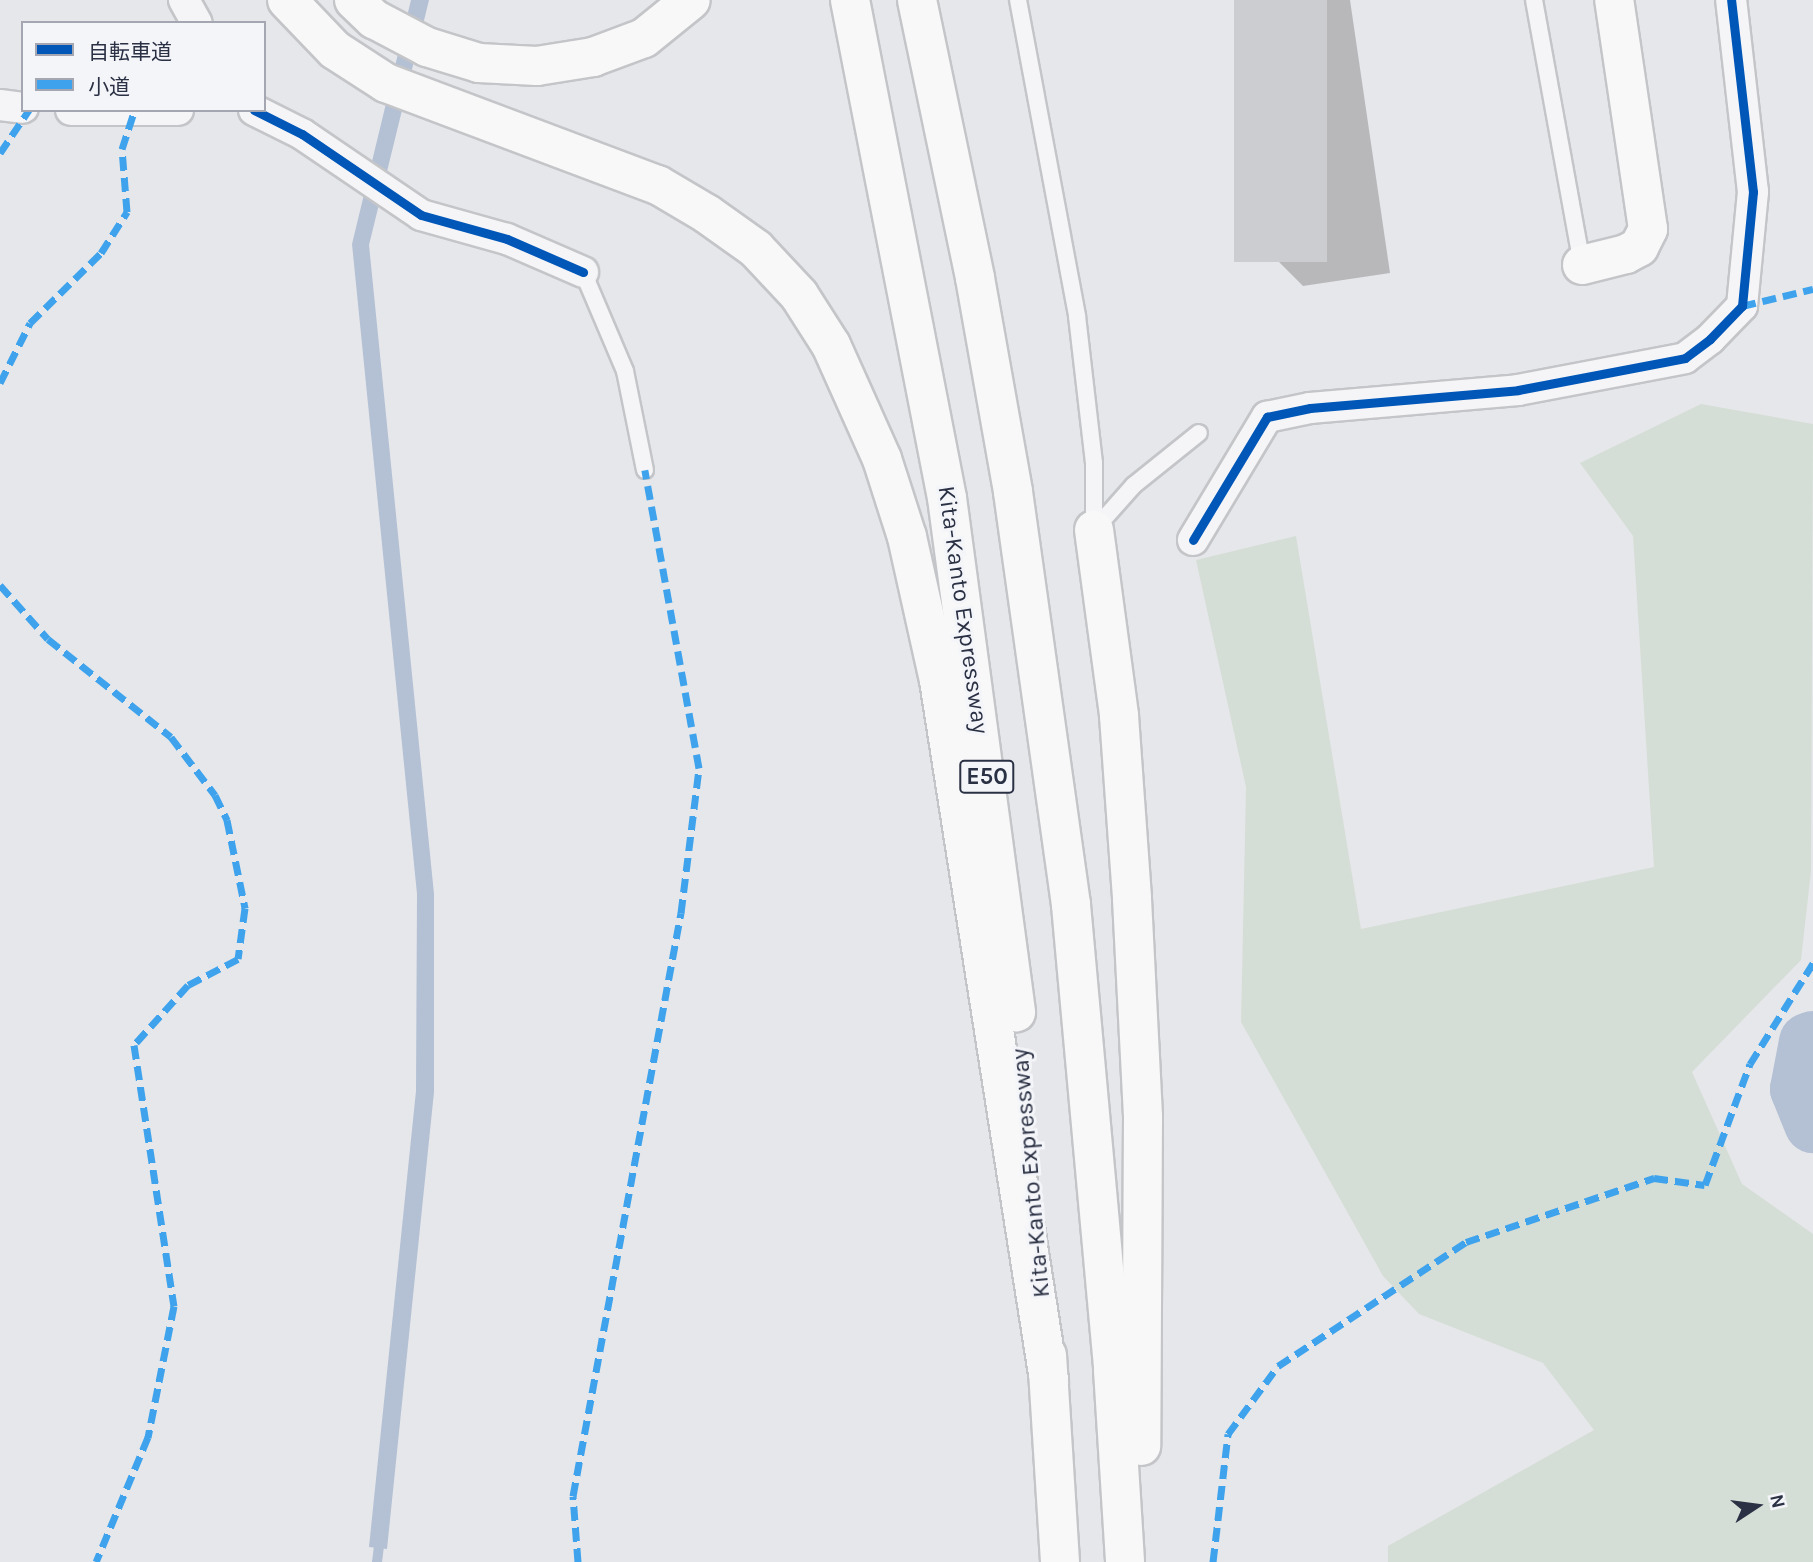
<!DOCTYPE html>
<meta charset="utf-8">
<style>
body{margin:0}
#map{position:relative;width:1813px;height:1562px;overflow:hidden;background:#e6e7ea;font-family:Karla,"Noto Sans JP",sans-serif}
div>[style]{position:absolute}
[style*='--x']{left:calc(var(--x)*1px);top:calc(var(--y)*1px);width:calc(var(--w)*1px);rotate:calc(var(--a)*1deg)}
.green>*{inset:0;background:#d5ded6}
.water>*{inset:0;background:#b4c0d4}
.shadow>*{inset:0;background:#0003}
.stream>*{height:10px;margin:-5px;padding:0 5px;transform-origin:5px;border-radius:5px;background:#b4c0d4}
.river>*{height:58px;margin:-29px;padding:0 29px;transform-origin:29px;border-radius:29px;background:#b4c0d4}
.building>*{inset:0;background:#cccdd1;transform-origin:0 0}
.roads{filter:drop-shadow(2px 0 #c4c5c8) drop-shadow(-2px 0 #c4c5c8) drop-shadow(0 2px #c4c5c8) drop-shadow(0 -2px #c4c5c8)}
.service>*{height:16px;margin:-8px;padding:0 8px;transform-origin:8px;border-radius:8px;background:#f5f5f7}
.minor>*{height:30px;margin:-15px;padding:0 15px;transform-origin:15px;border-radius:15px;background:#f5f5f7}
.motorway>*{height:38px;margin:-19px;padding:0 19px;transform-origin:19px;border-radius:19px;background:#f8f8f8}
.quiet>*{height:7px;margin-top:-3.5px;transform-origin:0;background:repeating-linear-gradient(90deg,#3ea3ec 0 14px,transparent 0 21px)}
.cycleway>*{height:9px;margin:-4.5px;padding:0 4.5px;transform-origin:4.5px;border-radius:4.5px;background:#0057b8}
span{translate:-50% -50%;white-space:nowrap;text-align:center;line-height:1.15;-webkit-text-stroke:6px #f4f5f9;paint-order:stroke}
.shield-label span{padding:2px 5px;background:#f4f5f9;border:2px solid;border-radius:5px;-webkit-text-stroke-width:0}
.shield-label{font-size:23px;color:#2b3144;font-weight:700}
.street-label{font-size:24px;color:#2b3144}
.legend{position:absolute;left:21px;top:21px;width:245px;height:91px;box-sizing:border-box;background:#f4f5f9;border:2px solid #a4a7b1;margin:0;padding:9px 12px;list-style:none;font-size:21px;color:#2b3144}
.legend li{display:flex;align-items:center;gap:14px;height:35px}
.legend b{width:35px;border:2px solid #a4a7b1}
.north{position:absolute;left:1722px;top:1471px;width:70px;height:70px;-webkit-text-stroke:5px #f4f5f9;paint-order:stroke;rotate:77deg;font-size:19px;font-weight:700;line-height:28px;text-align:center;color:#2b3144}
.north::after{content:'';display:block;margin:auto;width:24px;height:32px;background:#2b3144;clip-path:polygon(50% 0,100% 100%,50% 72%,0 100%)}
</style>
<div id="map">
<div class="green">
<i style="clip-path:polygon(1701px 404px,1813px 424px,1811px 871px,1801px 960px,1692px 1072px,1742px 1184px,1813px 1234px,1813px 1562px,1388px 1562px,1388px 1546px,1594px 1430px,1543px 1363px,1419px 1314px,1383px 1276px,1241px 1022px,1246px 787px,1196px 560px,1296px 536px,1361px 929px,1654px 867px,1633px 536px,1580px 463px)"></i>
</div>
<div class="water">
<i style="clip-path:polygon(411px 0,429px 0,369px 245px,434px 894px,434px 1092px,387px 1549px,369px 1547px,416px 1091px,417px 894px,352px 244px)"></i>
</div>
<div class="shadow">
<i style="clip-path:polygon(1236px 0,1350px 0,1390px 273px,1303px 286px,1275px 258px)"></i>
</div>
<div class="stream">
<i style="--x:377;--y:1562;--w:25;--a:-83"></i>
</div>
<div class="river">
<i style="--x:1813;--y:1040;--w:5;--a:158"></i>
<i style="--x:1808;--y:1042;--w:48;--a:100.8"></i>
<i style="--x:1799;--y:1089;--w:38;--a:68"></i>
</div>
<div class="building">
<i style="left:1234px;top:0;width:93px;height:262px"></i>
</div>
<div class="roads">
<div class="service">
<i style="--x:1018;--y:0;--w:321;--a:79.4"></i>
<i style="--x:1077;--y:316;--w:148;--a:83.4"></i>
<i style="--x:1094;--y:463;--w:67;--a:90"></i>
<i style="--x:1534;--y:0;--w:269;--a:79.7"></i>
<i style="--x:583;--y:272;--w:108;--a:67"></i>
<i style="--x:625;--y:371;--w:101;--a:78.6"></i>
<i style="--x:1094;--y:530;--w:60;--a:-48.4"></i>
<i style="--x:1134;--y:485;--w:83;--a:-38.7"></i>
</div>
<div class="minor">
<i style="--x:184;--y:0;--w:26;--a:61"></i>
<i style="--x:0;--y:105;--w:23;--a:7"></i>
<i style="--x:71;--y:110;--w:107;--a:0"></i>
<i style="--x:254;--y:110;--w:54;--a:26.6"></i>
<i style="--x:302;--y:134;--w:144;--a:34.2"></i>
<i style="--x:421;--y:215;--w:89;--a:15.6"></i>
<i style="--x:507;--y:239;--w:83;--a:23.5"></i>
<i style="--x:1193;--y:540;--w:144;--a:-59"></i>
<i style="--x:1267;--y:417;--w:44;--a:-11.8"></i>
<i style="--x:1310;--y:408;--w:209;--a:-4.9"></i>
<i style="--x:1518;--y:390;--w:170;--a:-10.8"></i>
<i style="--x:1685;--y:358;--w:31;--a:-37"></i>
<i style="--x:1710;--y:339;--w:46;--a:-45.9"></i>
<i style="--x:1742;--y:306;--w:115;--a:-84.5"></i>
<i style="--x:1753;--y:192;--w:193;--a:-96.5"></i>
</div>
<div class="motorway">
<i style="--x:287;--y:0;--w:69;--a:46.2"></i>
<i style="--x:335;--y:50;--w:61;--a:32.9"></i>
<i style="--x:386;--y:83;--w:290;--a:20.6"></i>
<i style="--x:658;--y:185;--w:57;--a:30.6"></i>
<i style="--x:707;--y:214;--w:60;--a:35.5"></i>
<i style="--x:756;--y:249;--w:63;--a:46.9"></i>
<i style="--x:799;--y:295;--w:59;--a:57.4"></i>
<i style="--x:831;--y:345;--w:125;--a:65.9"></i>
<i style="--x:882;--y:459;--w:82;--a:72.2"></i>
<i style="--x:907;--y:537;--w:147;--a:77.4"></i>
<i style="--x:939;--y:680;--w:709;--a:81.07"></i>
<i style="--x:354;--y:0;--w:28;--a:44"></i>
<i style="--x:374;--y:19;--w:60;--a:27.8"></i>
<i style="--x:427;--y:47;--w:54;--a:17.1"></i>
<i style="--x:479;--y:63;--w:58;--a:3"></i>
<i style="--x:537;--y:66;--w:57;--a:-9.1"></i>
<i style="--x:593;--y:57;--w:54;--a:-20.4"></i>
<i style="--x:644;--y:38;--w:60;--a:-39"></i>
<i style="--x:850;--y:0;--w:507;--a:78.98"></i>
<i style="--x:947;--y:498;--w:519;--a:82.35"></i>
<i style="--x:917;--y:0;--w:284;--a:78.2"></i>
<i style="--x:975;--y:278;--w:217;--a:79.9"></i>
<i style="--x:1013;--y:492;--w:417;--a:82"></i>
<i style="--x:1071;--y:905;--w:467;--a:84.8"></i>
<i style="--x:1113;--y:1370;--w:192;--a:86.4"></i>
<i style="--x:1582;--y:265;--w:45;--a:-14"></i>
<i style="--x:1626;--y:254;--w:15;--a:-28"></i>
<i style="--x:1639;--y:247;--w:20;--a:-63"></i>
<i style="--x:1648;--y:229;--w:232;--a:-98.4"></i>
<i style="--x:1094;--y:530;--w:188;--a:82.3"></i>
<i style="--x:1119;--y:716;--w:183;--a:85.9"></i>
<i style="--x:1132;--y:899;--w:218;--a:87.1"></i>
<i style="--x:1143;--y:1117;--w:329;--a:90.3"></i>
<i style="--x:1047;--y:1355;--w:207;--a:86.4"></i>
</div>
</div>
<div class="quiet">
<i style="--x:0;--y:153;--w:52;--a:-56"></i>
<i style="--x:1742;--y:306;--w:73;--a:-13.5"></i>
<i style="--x:0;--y:383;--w:67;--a:-63.4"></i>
<i style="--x:30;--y:323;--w:100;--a:-44.6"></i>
<i style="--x:101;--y:253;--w:49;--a:-57.6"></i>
<i style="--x:127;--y:212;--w:63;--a:-94.5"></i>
<i style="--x:122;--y:149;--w:39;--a:-72"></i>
<i style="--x:0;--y:585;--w:72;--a:48.4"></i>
<i style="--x:48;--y:639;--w:157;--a:38.5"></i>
<i style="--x:171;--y:737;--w:73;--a:52.8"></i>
<i style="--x:215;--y:795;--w:28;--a:64"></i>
<i style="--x:227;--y:820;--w:90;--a:78.4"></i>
<i style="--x:245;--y:908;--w:51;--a:97.8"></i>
<i style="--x:238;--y:959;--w:56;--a:152.5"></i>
<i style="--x:188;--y:985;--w:81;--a:132"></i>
<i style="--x:134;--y:1045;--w:264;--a:81.3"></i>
<i style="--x:174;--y:1306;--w:134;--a:101.2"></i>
<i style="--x:148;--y:1437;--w:135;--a:112.6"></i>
<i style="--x:578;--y:1562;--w:66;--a:-94.3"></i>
<i style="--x:573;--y:1496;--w:593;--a:-79.51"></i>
<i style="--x:681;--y:913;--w:146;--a:-82.9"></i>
<i style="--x:699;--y:768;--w:303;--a:-100.3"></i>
<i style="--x:1213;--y:1562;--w:129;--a:-83.3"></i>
<i style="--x:1228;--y:1434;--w:84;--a:-53.7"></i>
<i style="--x:1278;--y:1366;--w:225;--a:-33.4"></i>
<i style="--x:1466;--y:1242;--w:199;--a:-18.8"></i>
<i style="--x:1654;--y:1178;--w:51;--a:7.8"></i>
<i style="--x:1705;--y:1185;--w:129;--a:-69.6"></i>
<i style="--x:1750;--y:1064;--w:119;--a:-58"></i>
</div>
<div class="cycleway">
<i style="--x:254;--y:110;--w:54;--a:26.6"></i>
<i style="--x:302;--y:134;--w:144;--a:34.2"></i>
<i style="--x:421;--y:215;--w:89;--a:15.6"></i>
<i style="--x:507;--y:239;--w:83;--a:23.5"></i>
<i style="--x:1193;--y:540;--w:144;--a:-59"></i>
<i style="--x:1267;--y:417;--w:44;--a:-11.8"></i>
<i style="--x:1310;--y:408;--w:209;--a:-4.9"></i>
<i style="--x:1518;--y:390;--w:170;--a:-10.8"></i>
<i style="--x:1685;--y:358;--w:31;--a:-37"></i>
<i style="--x:1710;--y:339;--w:46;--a:-45.9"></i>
<i style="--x:1742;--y:306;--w:115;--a:-84.5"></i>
<i style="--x:1753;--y:192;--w:193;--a:-96.5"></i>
</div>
<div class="shield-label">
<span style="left:987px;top:777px">E50</span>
</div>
<div class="street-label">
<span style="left:963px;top:610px;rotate:82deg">Kita-Kanto Expressway</span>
<span style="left:1031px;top:1173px;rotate:-95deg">Kita-Kanto Expressway</span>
</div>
<ul class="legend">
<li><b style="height:9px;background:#0057b8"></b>自転車道</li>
<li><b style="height:9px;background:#3ea3ec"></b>小道</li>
</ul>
<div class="north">N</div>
</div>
